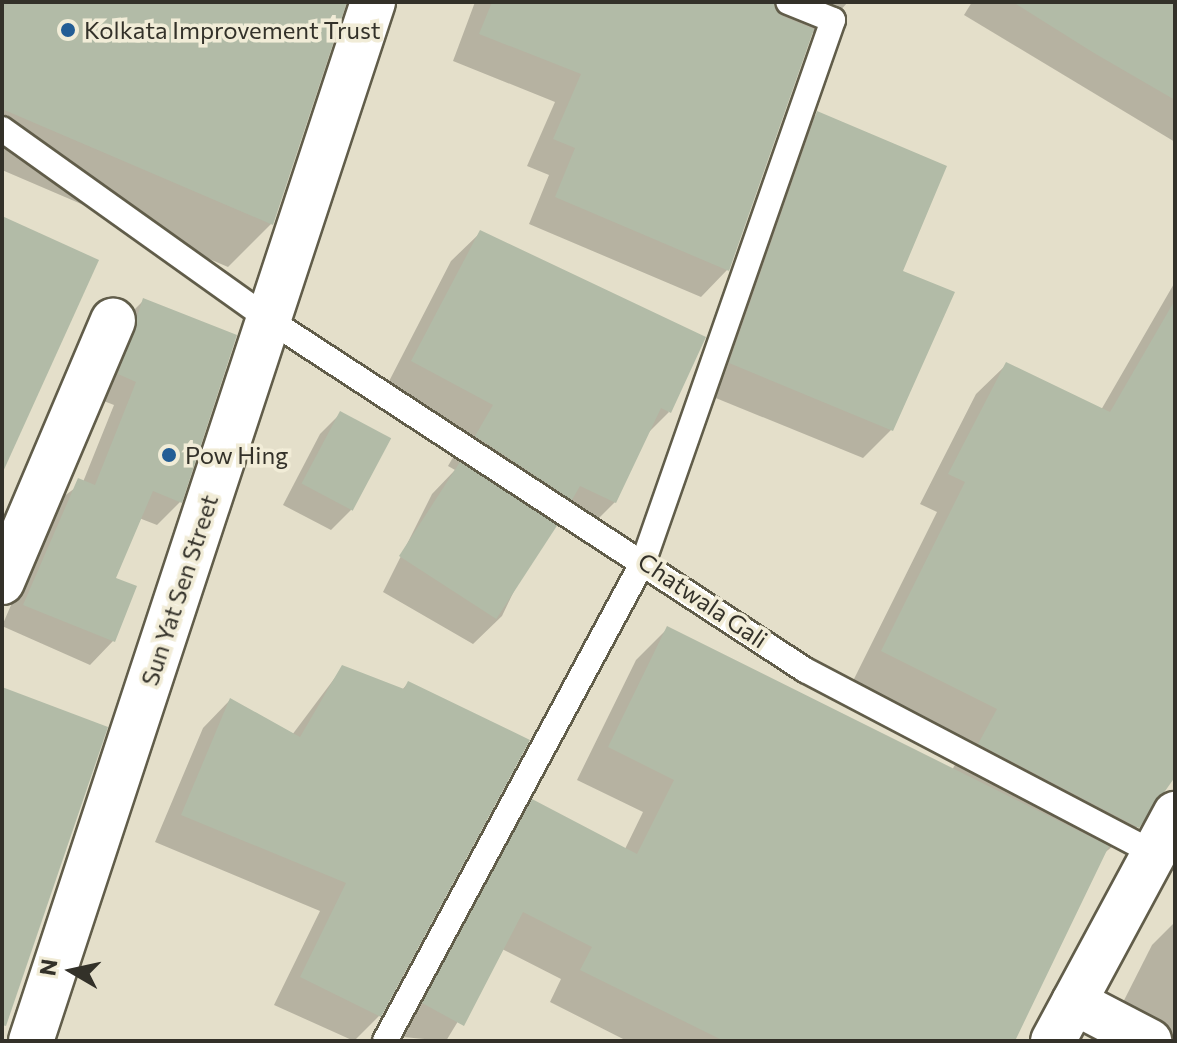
<!DOCTYPE html>
<style>
body{margin:0}
#map{position:relative;width:1177px;height:1043px;overflow:hidden;background:#e4dfca;font-family:Commissioner,sans-serif}
div>[style]{position:absolute}
[style*='--x']{left:calc(var(--x)*1px);top:calc(var(--y)*1px);width:calc(var(--w)*1px);rotate:calc(var(--a)*1deg)}
.shadow>*{inset:0;background:#0003}
.building>*{inset:0;background:#b2bba7;transform-origin:0 0}
.roads{filter:drop-shadow(2px 0 #615d4a) drop-shadow(-2px 0 #615d4a) drop-shadow(0 2px #615d4a) drop-shadow(0 -2px #615d4a)}
.service>*{height:24px;margin:-12px;padding:0 12px;transform-origin:12px;border-radius:12px;background:#fff}
.minor>*{height:44px;margin:-22px;padding:0 22px;transform-origin:22px;border-radius:22px;background:#fff}
.secondary>*{height:44px;margin:-22px;padding:0 22px;transform-origin:22px;border-radius:22px;background:#fff}
.dots>*{width:22px;height:22px;translate:-50% -50%;box-sizing:border-box;border:4px solid #f1ecd7;border-radius:50%}
span{translate:-50% -50%;white-space:nowrap;text-align:center;line-height:1.15;-webkit-text-stroke:7px #f1ecd7;paint-order:stroke}
.poi-label{font-size:24px;color:#333129}
.left{translate:0 -50%;text-align:left}
.street-label{font-size:24px;color:#333129}
.frame{position:absolute;inset:0;border:4px solid #333129;pointer-events:none}
.north{position:absolute;left:32px;top:931px;width:80px;height:80px;-webkit-text-stroke:6px #f1ecd7;paint-order:stroke;rotate:279deg;font-size:22px;font-weight:700;line-height:32px;text-align:center;color:#333129}
.north::after{content:'';display:block;margin:auto;width:28px;height:36px;background:#333129;clip-path:polygon(50% 0,100% 100%,50% 72%,0 100%)}
</style>
<div id="map">
<div class="shadow">
<i style="clip-path:polygon(2px 2px,345px 2px,271px 224px,228px 267px,2px 170px)"></i>
<i style="clip-path:polygon(475px 2px,848px 2px,818px 35px,811px 32px,728px 269px,701px 297px,529px 224px,549px 175px,527px 166px,555px 102px,453px 61px)"></i>
<i style="clip-path:polygon(972px 2px,1175px 2px,1175px 142px,964px 15px)"></i>
<i style="clip-path:polygon(818px 113px,900px 272px,892px 429px,863px 458px,701px 392px,789px 142px)"></i>
<i style="clip-path:polygon(480px 233px,669px 412px,646px 435px,615px 502px,586px 531px,553px 515px,547px 522px,502px 616px,473px 644px,383px 592px,432px 494px,455px 470px,448px 466px,466px 435px,384px 391px,451px 261px)"></i>
<i style="clip-path:polygon(1175px 282px,1175px 768px,1137px 827px,1103px 854px,1011px 1041px,627px 1041px,550px 1002px,561px 979px,502px 949px,446px 1041px,392px 1036px,500px 834px,533px 801px,625px 849px,643px 812px,577px 780px,636px 660px,668px 628px,952px 770px,969px 740px,853px 681px,937px 512px,920px 504px,976px 394px,1006px 365px,1101px 410px)"></i>
<i style="clip-path:polygon(144px 300px,180px 502px,157px 525px,139px 518px,113px 579px,113px 641px,90px 665px,2px 626px,55px 503px,83px 482px,114px 405px,96px 398px,121px 323px)"></i>
<i style="clip-path:polygon(340px 414px,351px 510px,331px 530px,283px 505px,320px 434px)"></i>
<i style="clip-path:polygon(343px 667px,402px 690px,408px 683px,379px 1016px,354px 1041px,274px 1005px,320px 911px,155px 842px,203px 728px,230px 700px,292px 735px)"></i>
<i style="clip-path:polygon(1175px 922px,1175px 1041px,1132px 1041px,1109px 1030px,1152px 945px)"></i>
</div>
<div class="building">
<i style="clip-path:polygon(2px 2px,347px 2px,273px 225px,2px 109px)"></i>
<i style="clip-path:polygon(492px 2px,773px 2px,782px 16px,814px 29px,729px 271px,555px 197px,575px 148px,553px 139px,581px 74px,479px 34px)"></i>
<i style="clip-path:polygon(1013px 2px,1175px 2px,1175px 100px,1094px 53px)"></i>
<i style="clip-path:polygon(817px 111px,947px 166px,903px 271px,955px 292px,893px 431px,729px 363px)"></i>
<i style="clip-path:polygon(2px 216px,99px 260px,2px 474px)"></i>
<i style="clip-path:polygon(480px 230px,706px 337px,671px 413px,661px 408px,616px 503px,580px 486px,572px 500px,475px 436px,493px 405px,411px 361px)"></i>
<i style="clip-path:polygon(143px 298px,237px 335px,182px 503px,153px 491px,116px 578px,137px 586px,115px 642px,23px 605px,78px 478px,95px 485px,136px 382px,118px 374px)"></i>
<i style="clip-path:polygon(1175px 300px,1175px 777px,1139px 828px,978px 744px,997px 709px,881px 651px,965px 482px,948px 474px,1006px 362px,1110px 412px)"></i>
<i style="left:340px;top:411px;width:58px;height:82px;rotate:28deg"></i>
<i style="left:460px;top:462px;width:116px;height:112px;rotate:33deg"></i>
<i style="clip-path:polygon(667px 626px,1109px 846px,1015px 1041px,724px 1041px,580px 970px,592px 947px,523px 912px,464px 1026px,422px 1003px,532px 799px,637px 854px,674px 780px,608px 747px)"></i>
<i style="clip-path:polygon(342px 665px,404px 689px,408px 681px,530px 740px,381px 1017px,300px 977px,346px 883px,181px 815px,230px 698px,300px 737px)"></i>
<i style="clip-path:polygon(2px 687px,108px 727px,6px 1026px,2px 1025px)"></i>
</div>
<div class="roads">
<div class="service">
<i style="--x:2;--y:129;--w:327;--a:35.5"></i>
<i style="--x:268;--y:319;--w:642;--a:33.17"></i>
<i style="--x:805;--y:670;--w:394;--a:27.7"></i>
<i style="--x:385;--y:1041;--w:546;--a:-61.7"></i>
<i style="--x:644;--y:560;--w:572;--a:-70.71"></i>
<i style="--x:833;--y:20;--w:48;--a:-158.2"></i>
</div>
<div class="minor">
<i style="--x:2;--y:582;--w:284;--a:-67"></i>
<i style="--x:1074;--y:1002;--w:85;--a:27.5"></i>
<i style="--x:31;--y:1041;--w:1094;--a:-71.78"></i>
</div>
<div class="secondary">
<i style="--x:1053;--y:1041;--w:258;--a:-61.7"></i>
</div>
</div>
<div class="dots">
<i style="left:68px;top:30px;background:#235d95"></i>
<i style="left:169px;top:455px;background:#235d95"></i>
</div>
<div class="poi-label">
<span class="left" style="left:84px;top:30px">Kolkata Improvement Trust</span>
<span class="left" style="left:185px;top:455px">Pow Hing</span>
</div>
<div class="street-label">
<span style="left:179px;top:590px;rotate:-72deg">Sun Yat Sen Street</span>
<span style="left:703px;top:600px;rotate:34deg">Chatwala Gali</span>
</div>
<div class="frame"></div>
<div class="north">N</div>
</div>
